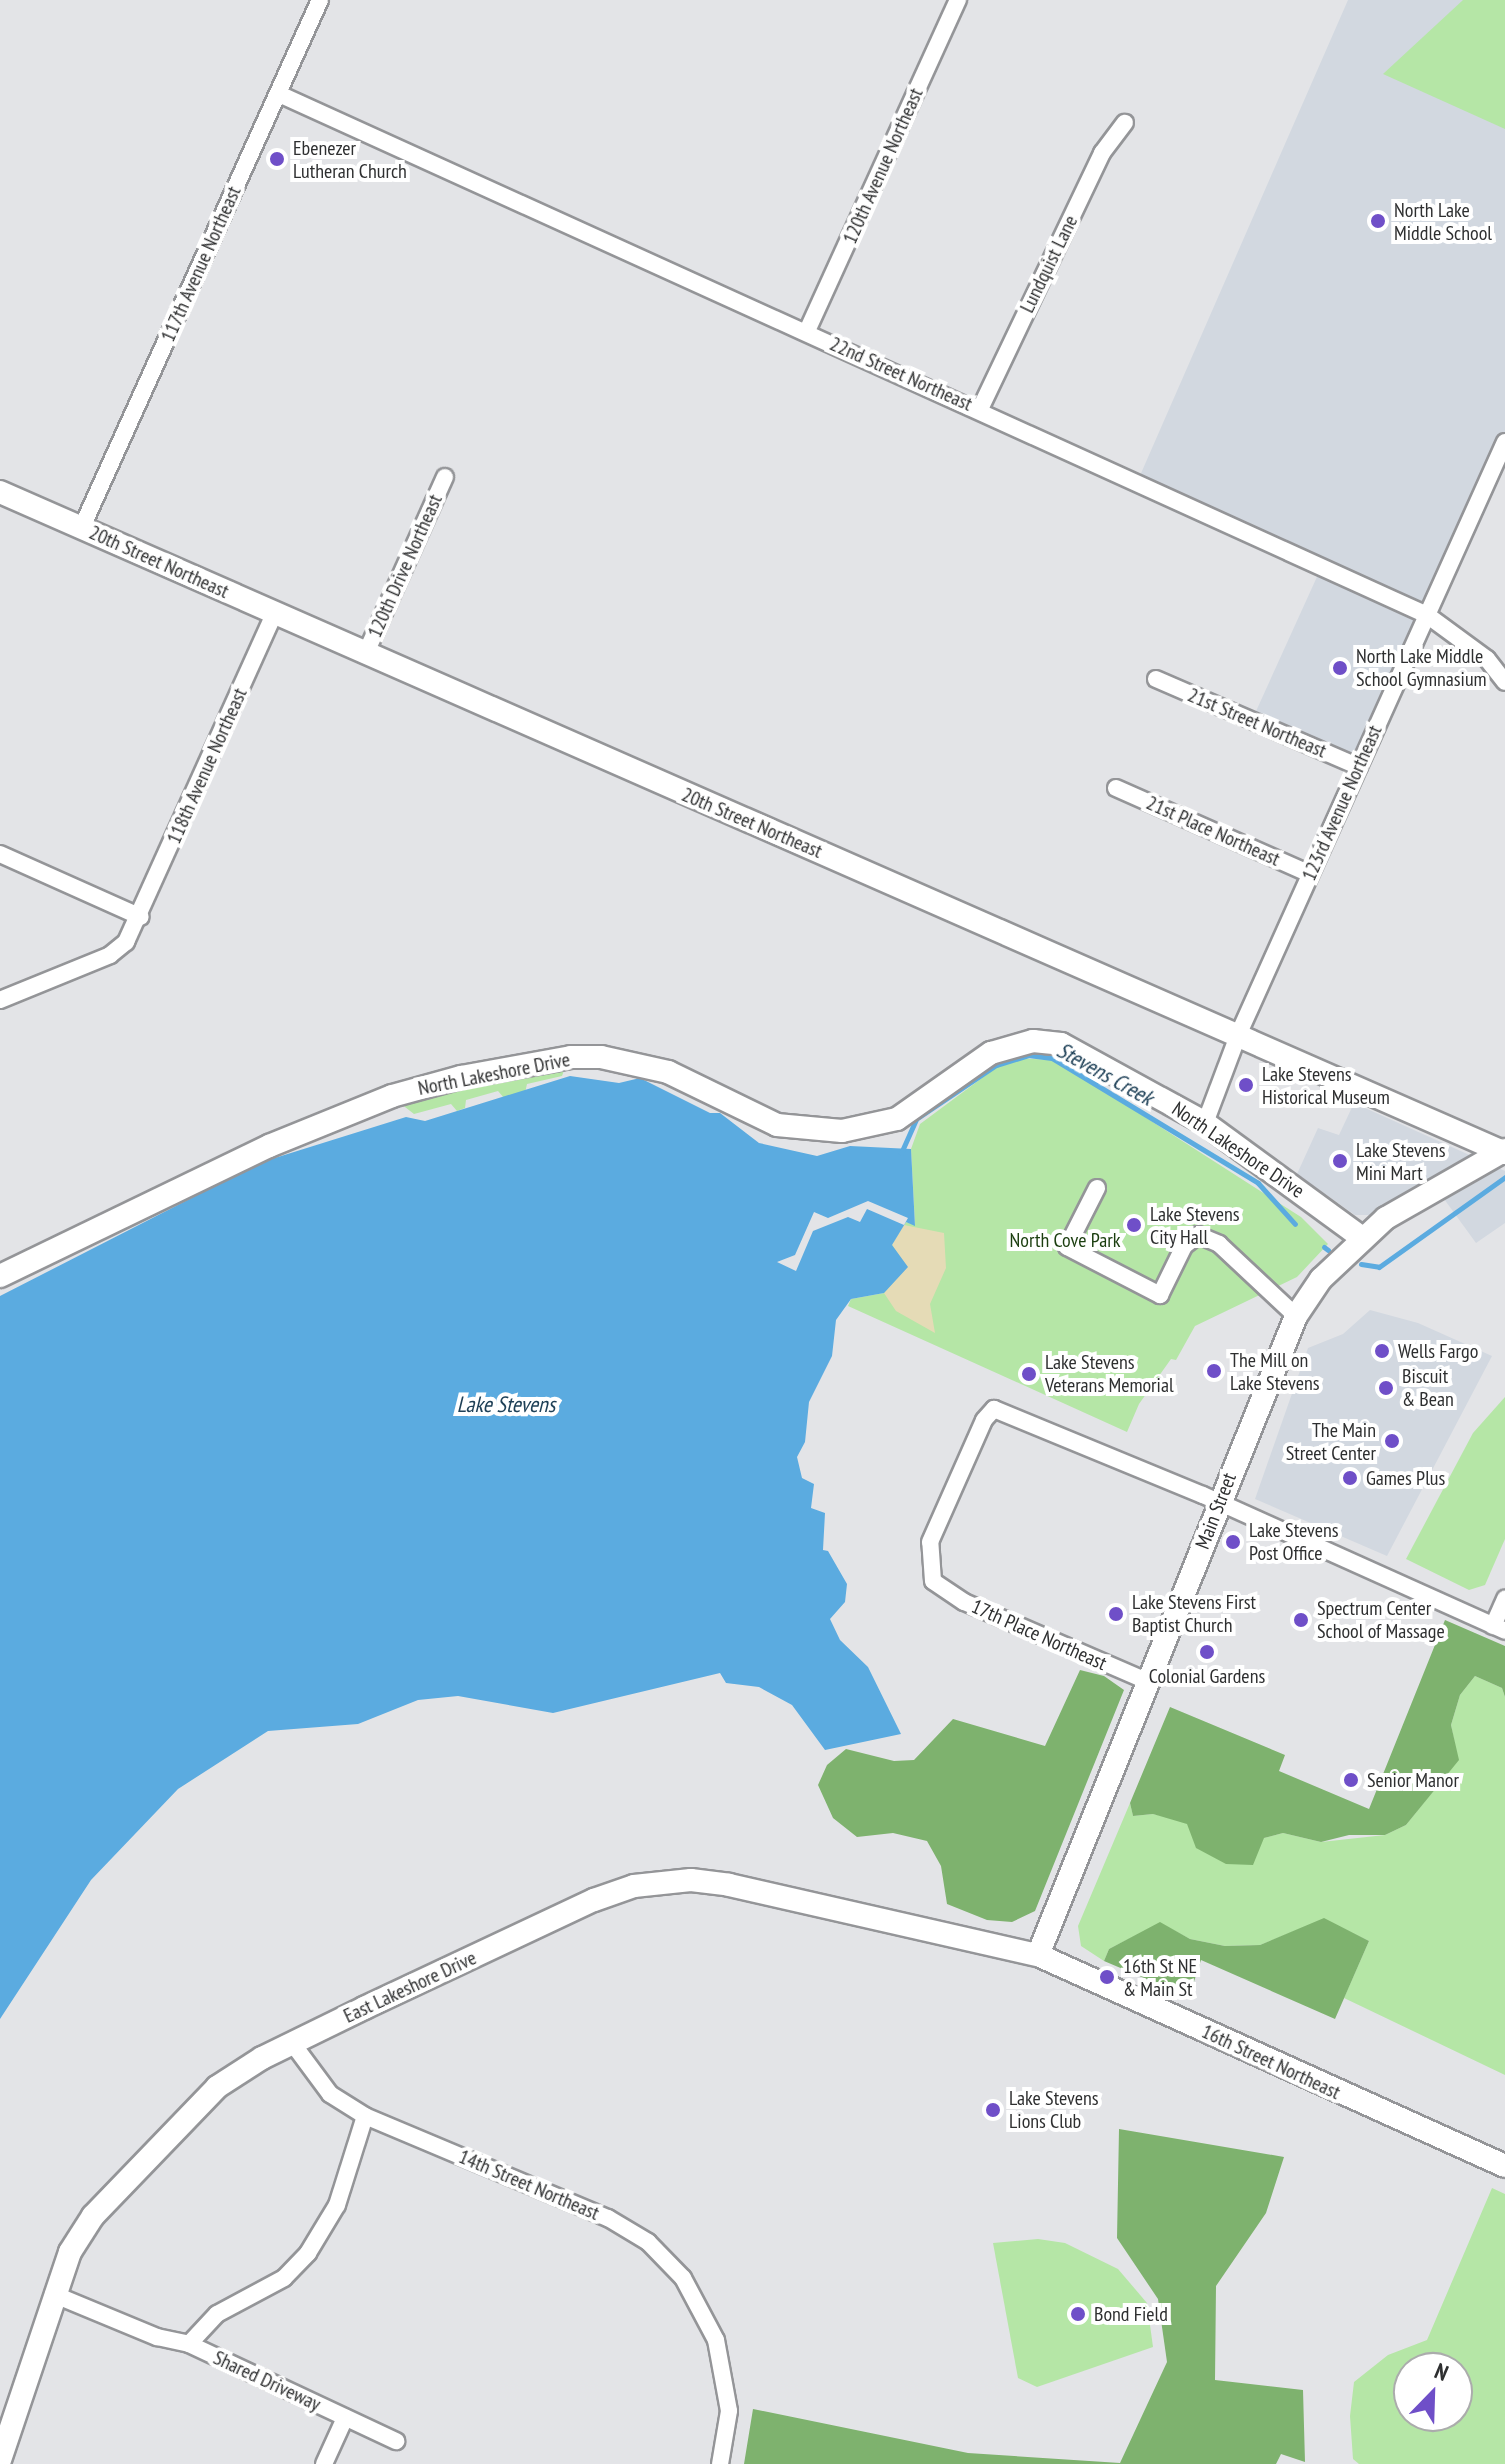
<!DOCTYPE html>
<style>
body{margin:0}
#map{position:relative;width:1505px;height:2464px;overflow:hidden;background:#e3e4e7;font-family:"PT Sans Narrow",sans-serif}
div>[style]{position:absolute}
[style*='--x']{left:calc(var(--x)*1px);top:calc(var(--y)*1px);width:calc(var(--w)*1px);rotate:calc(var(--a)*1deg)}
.built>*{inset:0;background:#d2d8e0}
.green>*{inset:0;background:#b5e6a6}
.forest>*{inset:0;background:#7eb26e}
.sand>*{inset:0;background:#e5dbb6}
.water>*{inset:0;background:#5babe0}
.pier>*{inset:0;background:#e3e4e7}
.stream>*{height:5px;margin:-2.5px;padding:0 2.5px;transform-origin:2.5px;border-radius:2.5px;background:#5babe0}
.roads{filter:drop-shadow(2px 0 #949598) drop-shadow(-2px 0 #949598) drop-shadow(0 2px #949598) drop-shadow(0 -2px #949598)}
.street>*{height:16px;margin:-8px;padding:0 8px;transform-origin:8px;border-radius:8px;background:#fff}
.secondary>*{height:22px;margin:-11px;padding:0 11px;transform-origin:11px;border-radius:11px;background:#fff}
.dots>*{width:22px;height:22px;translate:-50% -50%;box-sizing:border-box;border:4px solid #fff;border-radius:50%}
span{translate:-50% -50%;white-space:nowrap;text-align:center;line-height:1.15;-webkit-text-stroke:8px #fff;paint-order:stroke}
.poi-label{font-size:20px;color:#2e2f30}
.left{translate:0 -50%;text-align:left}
.right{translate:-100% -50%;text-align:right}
.street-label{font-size:20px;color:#2e2f30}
.park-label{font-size:20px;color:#1b3e0f}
.water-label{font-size:22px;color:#1e4057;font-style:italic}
.north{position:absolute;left:1393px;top:2352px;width:80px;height:80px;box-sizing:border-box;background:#fff;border:2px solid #abacac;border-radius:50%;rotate:23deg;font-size:22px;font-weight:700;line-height:32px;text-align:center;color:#2e2f30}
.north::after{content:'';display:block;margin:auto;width:28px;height:36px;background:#6f4fc8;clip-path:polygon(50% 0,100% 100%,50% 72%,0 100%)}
</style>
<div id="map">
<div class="built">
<i style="clip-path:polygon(1348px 0,1505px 0,1505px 441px,1359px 767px,1252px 720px,1321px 568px,1135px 487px)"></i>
<i style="clip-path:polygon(1354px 1103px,1505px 1171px,1505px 1223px,1476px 1243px,1431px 1181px,1369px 1215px,1355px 1215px,1297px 1174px,1318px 1128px,1339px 1135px)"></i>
<i style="clip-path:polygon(1370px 1310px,1418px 1323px,1492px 1356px,1387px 1556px,1255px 1499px,1308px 1348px,1343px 1334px)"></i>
</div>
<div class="green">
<i style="clip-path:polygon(1463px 0,1505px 0,1505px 129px,1383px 74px)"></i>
<i style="clip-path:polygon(1009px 1058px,1056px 1060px,1301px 1217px,1328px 1244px,1297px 1277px,1195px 1326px,1176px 1360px,1171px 1359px,1139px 1404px,1127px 1432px,848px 1306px,851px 1299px,884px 1293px,892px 1245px,906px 1222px,915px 1225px,911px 1149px,920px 1124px)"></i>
<i style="clip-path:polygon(567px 1062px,562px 1076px,527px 1084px,525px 1093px,504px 1098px,498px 1091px,466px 1100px,465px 1108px,457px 1111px,451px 1104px,414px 1114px,396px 1100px)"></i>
<i style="clip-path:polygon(1505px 1397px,1505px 1539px,1485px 1585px,1469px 1590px,1406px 1559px,1473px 1433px)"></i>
<i style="clip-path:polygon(1475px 1676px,1502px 1688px,1505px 1697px,1505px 2075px,1344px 1998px,1369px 1941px,1324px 1919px,1260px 1945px,1225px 1946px,1190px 1939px,1160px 1923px,1109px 1949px,1104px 1961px,1081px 1946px,1078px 1926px,1130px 1803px,1133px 1816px,1153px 1814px,1264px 1838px,1283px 1833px,1321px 1842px,1385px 1835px,1406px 1825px,1458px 1760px,1451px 1725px,1460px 1695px)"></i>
<i style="clip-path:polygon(evenodd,1492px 2188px,1505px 2194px,1505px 2464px,1359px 2464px,1353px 2459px,1350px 2416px,1354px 2382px,1388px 2355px,1427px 2340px,1492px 2188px,1409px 2368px,1457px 2368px,1457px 2416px,1409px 2416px,1409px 2368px)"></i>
<i style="clip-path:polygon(1038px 2239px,1065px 2243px,1118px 2269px,1147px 2303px,1153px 2347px,1037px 2387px,1018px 2378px,993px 2243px)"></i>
</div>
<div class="forest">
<i style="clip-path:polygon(1445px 1620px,1505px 1646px,1505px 1697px,1502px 1688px,1475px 1676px,1460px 1695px,1451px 1725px,1459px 1760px,1406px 1825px,1385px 1835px,1349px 1835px,1321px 1842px,1283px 1833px,1264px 1838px,1253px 1865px,1226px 1864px,1196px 1848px,1187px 1824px,1153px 1814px,1133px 1816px,1130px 1803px,1170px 1707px,1285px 1755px,1279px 1771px,1369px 1809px)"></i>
<i style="clip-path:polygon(1080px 1670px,1104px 1676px,1124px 1690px,1035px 1911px,1012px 1922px,987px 1920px,947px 1904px,941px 1866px,927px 1841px,893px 1833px,857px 1837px,833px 1818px,818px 1785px,827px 1765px,846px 1749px,894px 1761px,914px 1760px,953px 1719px,1045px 1746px)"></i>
<i style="clip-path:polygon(1324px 1918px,1369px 1941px,1335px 2019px,1201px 1960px,1189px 1997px,1104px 1961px,1109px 1949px,1160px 1922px,1190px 1939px,1225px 1946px,1260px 1945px)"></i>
<i style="clip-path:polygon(1119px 2129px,1284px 2157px,1266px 2213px,1216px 2286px,1215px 2380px,1303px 2390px,1305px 2462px,1281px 2454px,1276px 2464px,744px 2464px,753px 2409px,968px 2453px,1120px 2463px,1167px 2362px,1158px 2299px,1117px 2238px)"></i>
</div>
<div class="sand">
<i style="clip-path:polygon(904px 1225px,944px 1233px,946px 1268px,930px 1304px,935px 1333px,896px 1311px,884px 1293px,907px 1267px,892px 1245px)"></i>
</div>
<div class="water">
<i style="clip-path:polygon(570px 1076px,619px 1083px,640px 1078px,710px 1113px,720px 1113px,759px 1143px,817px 1156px,850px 1146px,911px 1149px,915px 1226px,906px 1222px,892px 1245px,908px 1267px,884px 1293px,851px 1299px,836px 1320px,832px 1356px,809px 1402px,805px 1442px,797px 1457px,802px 1478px,814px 1484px,811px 1508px,825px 1513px,823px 1550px,828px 1551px,847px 1584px,845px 1602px,830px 1619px,840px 1640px,868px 1667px,901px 1734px,825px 1750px,792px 1705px,759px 1687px,726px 1683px,720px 1673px,553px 1713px,458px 1696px,418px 1700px,358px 1724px,268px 1731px,178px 1789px,91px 1880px,0 2019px,0 1296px,262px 1162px,406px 1117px,425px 1121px)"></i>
</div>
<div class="pier">
<i style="clip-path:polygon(868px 1201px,908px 1218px,904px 1225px,867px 1209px,860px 1222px,848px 1217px,813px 1231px,796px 1271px,777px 1262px,795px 1255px,814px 1212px,828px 1218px)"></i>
</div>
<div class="stream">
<i style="--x:901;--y:1153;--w:37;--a:-66"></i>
<i style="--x:916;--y:1119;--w:97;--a:-34"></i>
<i style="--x:996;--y:1065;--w:34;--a:-17"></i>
<i style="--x:1028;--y:1055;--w:24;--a:7"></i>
<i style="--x:1052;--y:1058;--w:241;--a:31.2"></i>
<i style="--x:1258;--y:1183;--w:55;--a:47.9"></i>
<i style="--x:1324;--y:1247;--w:5;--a:37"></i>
<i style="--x:1361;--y:1264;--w:18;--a:9"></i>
<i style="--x:1379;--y:1267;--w:155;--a:-35.5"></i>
</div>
<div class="roads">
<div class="street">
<i style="--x:279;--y:94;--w:1261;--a:24.41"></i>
<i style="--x:1427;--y:615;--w:74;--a:36.3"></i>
<i style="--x:1487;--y:659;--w:29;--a:52"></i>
<i style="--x:807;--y:331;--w:364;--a:-65.5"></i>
<i style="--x:980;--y:409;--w:284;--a:-64.5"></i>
<i style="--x:1102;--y:153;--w:38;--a:-53"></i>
<i style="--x:82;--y:527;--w:578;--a:-65.7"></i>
<i style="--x:365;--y:655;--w:195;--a:-65.8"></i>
<i style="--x:1156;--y:679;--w:221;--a:23.4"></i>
<i style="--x:1116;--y:788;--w:212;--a:23.9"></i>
<i style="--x:0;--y:854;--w:154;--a:24.1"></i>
<i style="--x:0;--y:1000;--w:119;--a:-22.2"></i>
<i style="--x:110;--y:955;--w:21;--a:-39"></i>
<i style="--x:126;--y:942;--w:360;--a:-65.7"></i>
<i style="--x:1205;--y:1123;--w:96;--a:-69.3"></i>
<i style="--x:1239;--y:1033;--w:648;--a:-65.77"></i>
<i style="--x:1097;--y:1188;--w:66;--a:117"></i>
<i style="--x:1067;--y:1247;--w:105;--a:27.3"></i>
<i style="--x:1160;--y:1295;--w:55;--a:-63.9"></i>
<i style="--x:1184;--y:1246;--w:18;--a:-38"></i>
<i style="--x:1198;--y:1235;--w:23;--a:23"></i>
<i style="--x:1219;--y:1244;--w:105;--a:43.1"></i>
<i style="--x:1493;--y:1626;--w:30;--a:-66"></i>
<i style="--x:1149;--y:1682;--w:202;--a:-156.6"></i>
<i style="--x:964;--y:1602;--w:37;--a:-146"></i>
<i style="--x:933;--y:1581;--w:39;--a:-94"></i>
<i style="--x:930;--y:1542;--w:133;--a:-66.1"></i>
<i style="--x:984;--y:1420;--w:15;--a:-48"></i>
<i style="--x:994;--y:1409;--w:226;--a:22.4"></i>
<i style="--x:1203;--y:1495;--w:331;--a:24.2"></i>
<i style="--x:293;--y:2044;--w:62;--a:53.5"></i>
<i style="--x:330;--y:2094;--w:41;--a:32.2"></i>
<i style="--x:365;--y:2116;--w:264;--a:22.8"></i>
<i style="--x:608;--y:2218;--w:47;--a:31"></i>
<i style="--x:648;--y:2242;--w:50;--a:45.8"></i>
<i style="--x:683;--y:2278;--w:70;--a:62"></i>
<i style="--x:716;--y:2340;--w:72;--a:79.6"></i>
<i style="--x:729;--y:2411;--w:54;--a:99.6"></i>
<i style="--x:53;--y:2294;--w:113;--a:22.5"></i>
<i style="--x:157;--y:2337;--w:33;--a:12"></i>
<i style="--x:189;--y:2344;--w:229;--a:25.1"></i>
<i style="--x:189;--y:2344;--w:41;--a:-47"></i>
<i style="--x:217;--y:2314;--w:76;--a:-28.2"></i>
<i style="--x:284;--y:2278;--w:35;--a:-46"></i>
<i style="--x:308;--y:2253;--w:56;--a:-58.9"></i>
<i style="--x:337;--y:2205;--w:93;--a:-72.5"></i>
<i style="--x:324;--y:2464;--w:51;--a:-65.5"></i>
</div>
<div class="secondary">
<i style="--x:0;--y:492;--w:1644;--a:23.71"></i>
<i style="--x:0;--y:1276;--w:299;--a:-25.8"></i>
<i style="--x:269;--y:1146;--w:133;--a:-22.1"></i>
<i style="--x:392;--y:1096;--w:72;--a:-15.4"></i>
<i style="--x:461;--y:1077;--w:112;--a:-10.3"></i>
<i style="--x:571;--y:1057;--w:30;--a:0"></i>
<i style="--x:601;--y:1057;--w:69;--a:12.6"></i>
<i style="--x:668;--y:1072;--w:121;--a:25.9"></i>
<i style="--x:777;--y:1125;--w:65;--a:5.3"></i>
<i style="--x:842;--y:1131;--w:56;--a:-12.3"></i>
<i style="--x:897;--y:1119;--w:115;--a:-35.1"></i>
<i style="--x:991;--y:1053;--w:44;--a:-15.9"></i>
<i style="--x:1033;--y:1041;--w:28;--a:6"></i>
<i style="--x:1061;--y:1044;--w:164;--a:28.7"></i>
<i style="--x:1205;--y:1123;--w:195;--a:36.2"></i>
<i style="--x:1038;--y:1955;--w:689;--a:-68.01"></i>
<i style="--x:1296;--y:1316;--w:45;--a:-56"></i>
<i style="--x:1321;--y:1279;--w:89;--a:-43.2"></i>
<i style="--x:1386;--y:1218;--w:137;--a:-29.7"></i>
<i style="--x:0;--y:2460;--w:219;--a:-71.4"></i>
<i style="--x:70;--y:2252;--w:43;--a:-57.4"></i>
<i style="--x:93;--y:2216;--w:179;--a:-46.1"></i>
<i style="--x:217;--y:2087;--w:54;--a:-32.8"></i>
<i style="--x:262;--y:2058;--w:114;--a:-26.1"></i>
<i style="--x:364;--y:2008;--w:254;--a:-25.2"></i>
<i style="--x:594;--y:1900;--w:42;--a:-19.3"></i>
<i style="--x:634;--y:1886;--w:57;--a:-6"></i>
<i style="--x:691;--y:1880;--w:38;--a:7"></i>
<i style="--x:729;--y:1885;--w:317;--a:12.8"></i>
<i style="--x:1038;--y:1955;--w:512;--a:24.31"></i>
</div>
</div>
<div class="dots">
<i style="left:277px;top:159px;background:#6f4fc8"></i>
<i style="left:1378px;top:221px;background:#6f4fc8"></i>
<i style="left:1340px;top:668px;background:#6f4fc8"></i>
<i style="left:1246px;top:1085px;background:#6f4fc8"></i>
<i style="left:1340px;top:1161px;background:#6f4fc8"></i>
<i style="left:1134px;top:1225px;background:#6f4fc8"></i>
<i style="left:1382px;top:1351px;background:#6f4fc8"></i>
<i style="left:1214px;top:1371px;background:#6f4fc8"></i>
<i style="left:1029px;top:1374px;background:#6f4fc8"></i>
<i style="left:1386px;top:1388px;background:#6f4fc8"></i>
<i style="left:1392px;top:1441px;background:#6f4fc8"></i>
<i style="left:1350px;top:1478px;background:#6f4fc8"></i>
<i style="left:1233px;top:1542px;background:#6f4fc8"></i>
<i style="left:1116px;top:1614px;background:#6f4fc8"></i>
<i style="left:1301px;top:1620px;background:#6f4fc8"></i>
<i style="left:1207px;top:1652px;background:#6f4fc8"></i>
<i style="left:1351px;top:1780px;background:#6f4fc8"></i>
<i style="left:1107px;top:1977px;background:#6f4fc8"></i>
<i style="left:993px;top:2110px;background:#6f4fc8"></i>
<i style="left:1078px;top:2314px;background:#6f4fc8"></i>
</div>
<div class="poi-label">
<span class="left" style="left:293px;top:160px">Ebenezer<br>Lutheran Church</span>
<span class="left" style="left:1394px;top:222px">North Lake<br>Middle School</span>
<span class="left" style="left:1356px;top:668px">North Lake Middle<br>School Gymnasium</span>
<span class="left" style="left:1262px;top:1086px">Lake Stevens<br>Historical Museum</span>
<span class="left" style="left:1356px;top:1162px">Lake Stevens<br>Mini Mart</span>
<span class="left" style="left:1150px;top:1226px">Lake Stevens<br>City Hall</span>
<span class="left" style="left:1398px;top:1351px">Wells Fargo</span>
<span class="left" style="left:1230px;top:1372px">The Mill on<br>Lake Stevens</span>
<span class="left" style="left:1045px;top:1374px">Lake Stevens<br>Veterans Memorial</span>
<span class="left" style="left:1402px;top:1388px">Biscuit<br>&amp; Bean</span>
<span class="right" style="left:1376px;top:1442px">The Main<br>Street Center</span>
<span class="left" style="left:1366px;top:1478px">Games Plus</span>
<span class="left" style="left:1249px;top:1542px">Lake Stevens<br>Post Office</span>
<span class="left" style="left:1132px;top:1614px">Lake Stevens First<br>Baptist Church</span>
<span class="left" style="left:1317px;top:1620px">Spectrum Center<br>School of Massage</span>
<span style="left:1207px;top:1676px">Colonial Gardens</span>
<span class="left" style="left:1367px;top:1780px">Senior Manor</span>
<span class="left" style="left:1123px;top:1978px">16th St NE<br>&amp; Main St</span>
<span class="left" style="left:1009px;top:2110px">Lake Stevens<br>Lions Club</span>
<span class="left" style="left:1094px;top:2314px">Bond Field</span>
</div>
<div class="street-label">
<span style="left:883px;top:166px;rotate:-66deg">120th Avenue Northeast</span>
<span style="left:201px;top:264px;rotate:-66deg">117th Avenue Northeast</span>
<span style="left:1049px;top:264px;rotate:-64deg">Lundquist Lane</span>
<span style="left:901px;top:374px;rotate:24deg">22nd Street Northeast</span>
<span style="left:159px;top:562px;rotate:24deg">20th Street Northeast</span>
<span style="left:405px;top:566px;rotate:-66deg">120th Drive Northeast</span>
<span style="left:1257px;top:723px;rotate:23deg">21st Street Northeast</span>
<span style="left:207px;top:766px;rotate:-66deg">118th Avenue Northeast</span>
<span style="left:1342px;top:803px;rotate:-66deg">123rd Avenue Northeast</span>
<span style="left:752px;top:823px;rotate:23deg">20th Street Northeast</span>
<span style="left:1213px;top:831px;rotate:24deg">21st Place Northeast</span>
<span style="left:494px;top:1074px;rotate:-11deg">North Lakeshore Drive</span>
<span style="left:1238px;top:1150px;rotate:34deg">North Lakeshore Drive</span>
<span style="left:1216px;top:1511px;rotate:-69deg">Main Street</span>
<span style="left:1039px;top:1635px;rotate:24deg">17th Place Northeast</span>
<span style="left:410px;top:1987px;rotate:-25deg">East Lakeshore Drive</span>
<span style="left:1271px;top:2062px;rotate:25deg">16th Street Northeast</span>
<span style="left:529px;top:2185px;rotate:23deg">14th Street Northeast</span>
<span style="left:267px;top:2381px;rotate:25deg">Shared Driveway</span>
</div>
<div class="park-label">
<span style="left:1065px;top:1240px">North Cove Park</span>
</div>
<div class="water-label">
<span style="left:1105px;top:1074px;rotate:29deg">Stevens Creek</span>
<span style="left:506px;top:1405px">Lake Stevens</span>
</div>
<div class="north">N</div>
</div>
